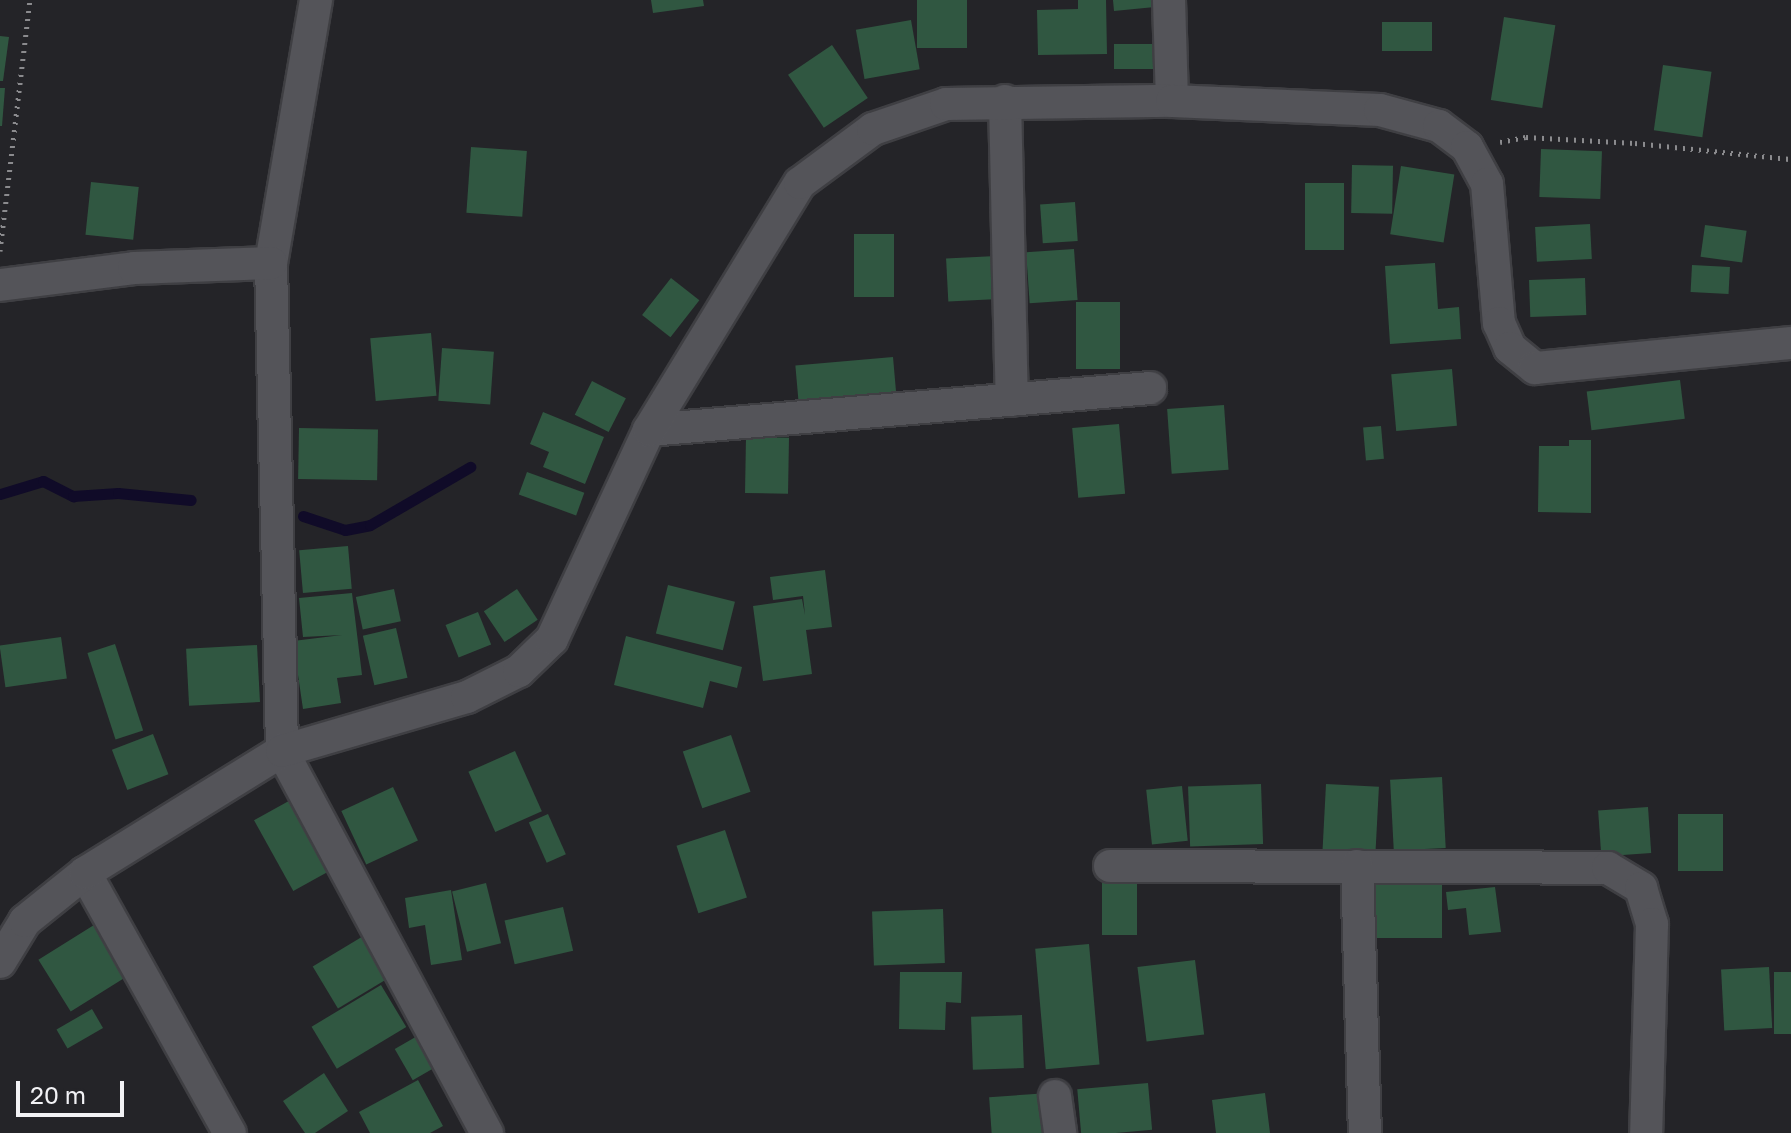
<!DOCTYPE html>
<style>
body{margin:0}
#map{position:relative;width:1791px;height:1133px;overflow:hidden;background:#242428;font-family:"Golos Text",sans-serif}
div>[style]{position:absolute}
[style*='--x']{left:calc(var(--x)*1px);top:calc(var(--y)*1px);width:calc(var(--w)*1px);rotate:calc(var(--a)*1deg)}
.stream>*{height:11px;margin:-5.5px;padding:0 5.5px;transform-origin:5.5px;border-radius:5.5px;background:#100b28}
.building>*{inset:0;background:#305741;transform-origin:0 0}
.path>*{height:5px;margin-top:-2.5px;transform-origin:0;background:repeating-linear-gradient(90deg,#8b8b8e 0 2px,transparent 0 8px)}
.roads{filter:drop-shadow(2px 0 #3f3f43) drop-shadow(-2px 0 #3f3f43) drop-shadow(0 2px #3f3f43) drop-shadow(0 -2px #3f3f43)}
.minor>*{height:32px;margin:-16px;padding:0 16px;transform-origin:16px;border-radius:16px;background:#545459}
span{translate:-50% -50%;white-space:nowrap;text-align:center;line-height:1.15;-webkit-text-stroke:7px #242428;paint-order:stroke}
.scale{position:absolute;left:16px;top:1081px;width:108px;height:36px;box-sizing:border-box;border:4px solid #f2f2f5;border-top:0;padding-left:10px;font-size:24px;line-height:28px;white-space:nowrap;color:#f2f2f5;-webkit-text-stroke:6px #242428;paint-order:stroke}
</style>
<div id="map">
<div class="stream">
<i style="--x:0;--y:494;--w:45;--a:-16.8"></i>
<i style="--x:43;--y:481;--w:34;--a:27"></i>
<i style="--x:73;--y:496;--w:45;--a:-3.8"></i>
<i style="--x:118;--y:493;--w:73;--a:5.5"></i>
<i style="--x:303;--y:516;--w:44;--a:18.4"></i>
<i style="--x:345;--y:530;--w:25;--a:-11"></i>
<i style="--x:370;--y:525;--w:116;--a:-30.1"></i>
</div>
<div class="building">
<i style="clip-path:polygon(651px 0,703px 0,704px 6px,653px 13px)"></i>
<i style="left:917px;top:0;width:50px;height:48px"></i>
<i style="clip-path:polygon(1078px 0,1106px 0,1107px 54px,1038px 55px,1037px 10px,1078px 9px)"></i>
<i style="clip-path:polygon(1113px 0,1164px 0,1165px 6px,1114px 11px)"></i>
<i style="left:1504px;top:17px;width:52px;height:84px;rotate:9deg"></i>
<i style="left:911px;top:20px;width:50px;height:56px;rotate:80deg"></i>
<i style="left:1432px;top:22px;width:29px;height:50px;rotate:90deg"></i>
<i style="clip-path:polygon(0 36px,9px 37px,3px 81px,0 81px)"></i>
<i style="left:1114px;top:44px;width:39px;height:25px"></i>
<i style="left:832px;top:45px;width:64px;height:53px;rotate:56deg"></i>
<i style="left:1663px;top:65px;width:49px;height:66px;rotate:8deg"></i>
<i style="clip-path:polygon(0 88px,5px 88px,2px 126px,0 126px)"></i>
<i style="left:471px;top:147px;width:56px;height:66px;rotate:4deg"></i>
<i style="left:1541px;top:149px;width:61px;height:48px;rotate:2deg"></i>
<i style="left:1352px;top:165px;width:41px;height:48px;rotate:1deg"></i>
<i style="left:1401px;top:166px;width:54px;height:69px;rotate:9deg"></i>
<i style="left:91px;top:182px;width:48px;height:53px;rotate:6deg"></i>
<i style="left:1305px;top:183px;width:39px;height:67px"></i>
<i style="left:1075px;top:202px;width:39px;height:35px;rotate:86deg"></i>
<i style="left:1590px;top:224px;width:35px;height:55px;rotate:87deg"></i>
<i style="left:1705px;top:225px;width:42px;height:32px;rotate:8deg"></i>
<i style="left:854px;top:234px;width:40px;height:63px"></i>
<i style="left:1074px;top:249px;width:51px;height:48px;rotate:86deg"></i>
<i style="left:996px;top:256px;width:43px;height:50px;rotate:87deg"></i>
<i style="clip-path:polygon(1435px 263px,1438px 309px,1459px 307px,1461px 339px,1390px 344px,1385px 266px)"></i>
<i style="left:1692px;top:265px;width:38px;height:27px;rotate:3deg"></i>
<i style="left:671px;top:278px;width:36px;height:47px;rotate:38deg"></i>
<i style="left:1585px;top:278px;width:37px;height:56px;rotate:88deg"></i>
<i style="left:1076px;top:302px;width:44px;height:67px"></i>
<i style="left:431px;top:333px;width:63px;height:61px;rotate:85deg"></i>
<i style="left:442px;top:348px;width:52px;height:53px;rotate:4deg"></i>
<i style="left:893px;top:357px;width:49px;height:98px;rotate:85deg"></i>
<i style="left:1452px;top:369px;width:57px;height:61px;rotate:85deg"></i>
<i style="left:1680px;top:380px;width:39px;height:94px;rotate:83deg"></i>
<i style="left:592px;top:381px;width:38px;height:38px;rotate:27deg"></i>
<i style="left:1224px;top:405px;width:65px;height:57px;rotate:86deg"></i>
<i style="clip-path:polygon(543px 412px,604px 437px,585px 484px,543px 467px,549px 452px,530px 444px)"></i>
<i style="left:1119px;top:424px;width:70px;height:47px;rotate:85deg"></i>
<i style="left:1381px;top:426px;width:33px;height:18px;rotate:85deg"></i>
<i style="left:299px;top:428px;width:79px;height:51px;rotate:1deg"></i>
<i style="left:746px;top:437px;width:43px;height:56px;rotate:1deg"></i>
<i style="clip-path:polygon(1569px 440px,1591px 440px,1591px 513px,1538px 512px,1539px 446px,1569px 446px)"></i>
<i style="left:527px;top:472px;width:61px;height:24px;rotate:20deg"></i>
<i style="left:348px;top:546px;width:43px;height:49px;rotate:85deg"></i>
<i style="clip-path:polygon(825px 570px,832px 627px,806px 630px,812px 674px,763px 681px,753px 606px,802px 599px,805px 615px,803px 596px,773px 600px,770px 577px)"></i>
<i style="left:668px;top:585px;width:69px;height:50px;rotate:14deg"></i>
<i style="left:394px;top:589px;width:33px;height:39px;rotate:78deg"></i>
<i style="left:517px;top:589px;width:37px;height:40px;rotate:56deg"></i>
<i style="clip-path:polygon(352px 593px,362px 675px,337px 678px,341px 703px,303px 709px,293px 641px,342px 635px,303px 637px,299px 598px)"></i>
<i style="left:478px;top:612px;width:35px;height:35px;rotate:68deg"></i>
<i style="left:396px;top:628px;width:51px;height:34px;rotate:77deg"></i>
<i style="clip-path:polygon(626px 636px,742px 667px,737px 688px,710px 681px,703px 708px,614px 685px)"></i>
<i style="left:61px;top:637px;width:42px;height:62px;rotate:82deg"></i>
<i style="left:115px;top:644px;width:91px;height:29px;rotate:72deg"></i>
<i style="left:257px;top:645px;width:57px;height:71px;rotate:87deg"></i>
<i style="left:153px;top:734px;width:43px;height:44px;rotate:69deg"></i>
<i style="left:731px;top:735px;width:60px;height:51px;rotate:71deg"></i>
<i style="left:515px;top:751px;width:66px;height:51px;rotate:66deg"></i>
<i style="left:1442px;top:777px;width:71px;height:52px;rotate:87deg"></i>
<i style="left:1261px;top:784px;width:60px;height:73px;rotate:88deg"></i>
<i style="left:1326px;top:784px;width:53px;height:65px;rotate:3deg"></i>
<i style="left:1182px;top:786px;width:55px;height:36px;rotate:84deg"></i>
<i style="left:393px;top:787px;width:59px;height:57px;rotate:65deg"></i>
<i style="left:296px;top:797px;width:81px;height:48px;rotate:61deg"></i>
<i style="left:1648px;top:807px;width:46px;height:50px;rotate:86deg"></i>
<i style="left:548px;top:814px;width:44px;height:21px;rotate:66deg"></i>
<i style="left:1678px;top:814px;width:45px;height:57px"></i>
<i style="left:725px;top:830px;width:71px;height:51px;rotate:72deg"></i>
<i style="left:1376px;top:877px;width:66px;height:61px"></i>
<i style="left:486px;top:883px;width:62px;height:35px;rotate:76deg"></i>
<i style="left:1102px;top:883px;width:35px;height:52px"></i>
<i style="clip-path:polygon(1495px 887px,1501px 932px,1469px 935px,1466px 908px,1448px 910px,1446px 892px)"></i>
<i style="clip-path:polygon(451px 890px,462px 960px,431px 965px,425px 925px,409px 928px,405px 898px)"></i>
<i style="left:563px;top:907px;width:45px;height:60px;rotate:77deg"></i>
<i style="left:943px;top:909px;width:54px;height:71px;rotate:88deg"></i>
<i style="left:102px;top:920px;width:61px;height:75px;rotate:58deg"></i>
<i style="left:365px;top:935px;width:49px;height:61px;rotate:59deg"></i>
<i style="left:1089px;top:944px;width:121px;height:54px;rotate:85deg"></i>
<i style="left:1195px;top:960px;width:75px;height:58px;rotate:83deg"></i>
<i style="left:1769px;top:967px;width:61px;height:48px;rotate:87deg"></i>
<i style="clip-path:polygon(900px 972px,962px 972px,961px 1003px,946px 1002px,945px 1030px,899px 1029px)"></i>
<i style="left:1774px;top:972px;width:17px;height:62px"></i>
<i style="left:381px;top:985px;width:49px;height:81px;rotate:59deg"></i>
<i style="left:92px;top:1009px;width:22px;height:41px;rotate:60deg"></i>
<i style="left:1022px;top:1015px;width:53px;height:51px;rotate:88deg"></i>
<i style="left:419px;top:1035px;width:36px;height:28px;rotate:60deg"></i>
<i style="clip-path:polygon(324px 1073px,348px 1111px,315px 1133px,305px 1133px,283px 1101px)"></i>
<i style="clip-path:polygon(418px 1080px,443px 1126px,430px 1133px,370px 1133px,359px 1112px)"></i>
<i style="left:1148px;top:1083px;width:47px;height:71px;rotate:85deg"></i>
<i style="left:1049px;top:1093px;width:40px;height:60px;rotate:86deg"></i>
<i style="clip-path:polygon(1265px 1093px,1270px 1133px,1216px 1133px,1212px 1100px)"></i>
</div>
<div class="path">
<i style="--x:1500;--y:142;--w:26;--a:-11"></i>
<i style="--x:1526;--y:137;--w:109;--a:3.2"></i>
<i style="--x:1635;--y:143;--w:157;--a:5.9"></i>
<i style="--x:0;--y:251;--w:253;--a:-83.2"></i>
</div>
<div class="roads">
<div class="minor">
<i style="--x:316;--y:0;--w:267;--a:99.7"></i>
<i style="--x:271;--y:263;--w:488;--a:88.7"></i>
<i style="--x:282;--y:751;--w:434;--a:61.8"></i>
<i style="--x:1169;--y:0;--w:101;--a:88.3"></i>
<i style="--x:1005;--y:101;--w:299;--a:88.7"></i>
<i style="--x:0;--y:285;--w:135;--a:-7.2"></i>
<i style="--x:134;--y:268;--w:137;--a:-2.1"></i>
<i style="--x:649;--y:430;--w:503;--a:-4.79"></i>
<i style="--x:1110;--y:866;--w:498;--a:0.2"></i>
<i style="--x:1608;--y:868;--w:39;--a:31"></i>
<i style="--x:1641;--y:888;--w:38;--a:73"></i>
<i style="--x:1652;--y:924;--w:209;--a:91.6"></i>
<i style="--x:1357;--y:866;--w:267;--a:88.3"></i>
<i style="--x:85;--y:873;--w:298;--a:60.9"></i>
<i style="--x:0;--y:962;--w:48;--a:-58.6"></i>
<i style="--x:25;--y:921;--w:77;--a:-38.7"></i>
<i style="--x:85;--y:873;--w:232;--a:-31.8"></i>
<i style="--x:282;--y:751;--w:193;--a:-16.3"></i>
<i style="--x:467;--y:697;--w:58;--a:-26.6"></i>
<i style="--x:519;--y:671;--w:46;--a:-44.1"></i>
<i style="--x:552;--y:639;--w:230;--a:-65.1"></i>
<i style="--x:649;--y:430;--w:289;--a:-58.6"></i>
<i style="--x:800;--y:183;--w:91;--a:-36.5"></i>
<i style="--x:873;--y:129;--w:77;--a:-18.9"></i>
<i style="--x:946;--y:104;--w:226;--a:-0.8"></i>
<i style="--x:1172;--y:101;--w:208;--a:2.5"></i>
<i style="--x:1380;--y:110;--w:61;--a:15.2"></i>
<i style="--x:1439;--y:126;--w:35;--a:37"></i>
<i style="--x:1467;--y:147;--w:42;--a:61.6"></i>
<i style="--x:1487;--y:184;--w:140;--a:85.1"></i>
<i style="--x:1499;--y:323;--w:27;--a:66"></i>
<i style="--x:1510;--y:348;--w:32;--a:39"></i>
<i style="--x:1535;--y:368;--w:257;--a:-5.6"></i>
<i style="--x:1055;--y:1096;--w:37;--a:82"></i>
</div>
</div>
<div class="scale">20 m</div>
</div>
